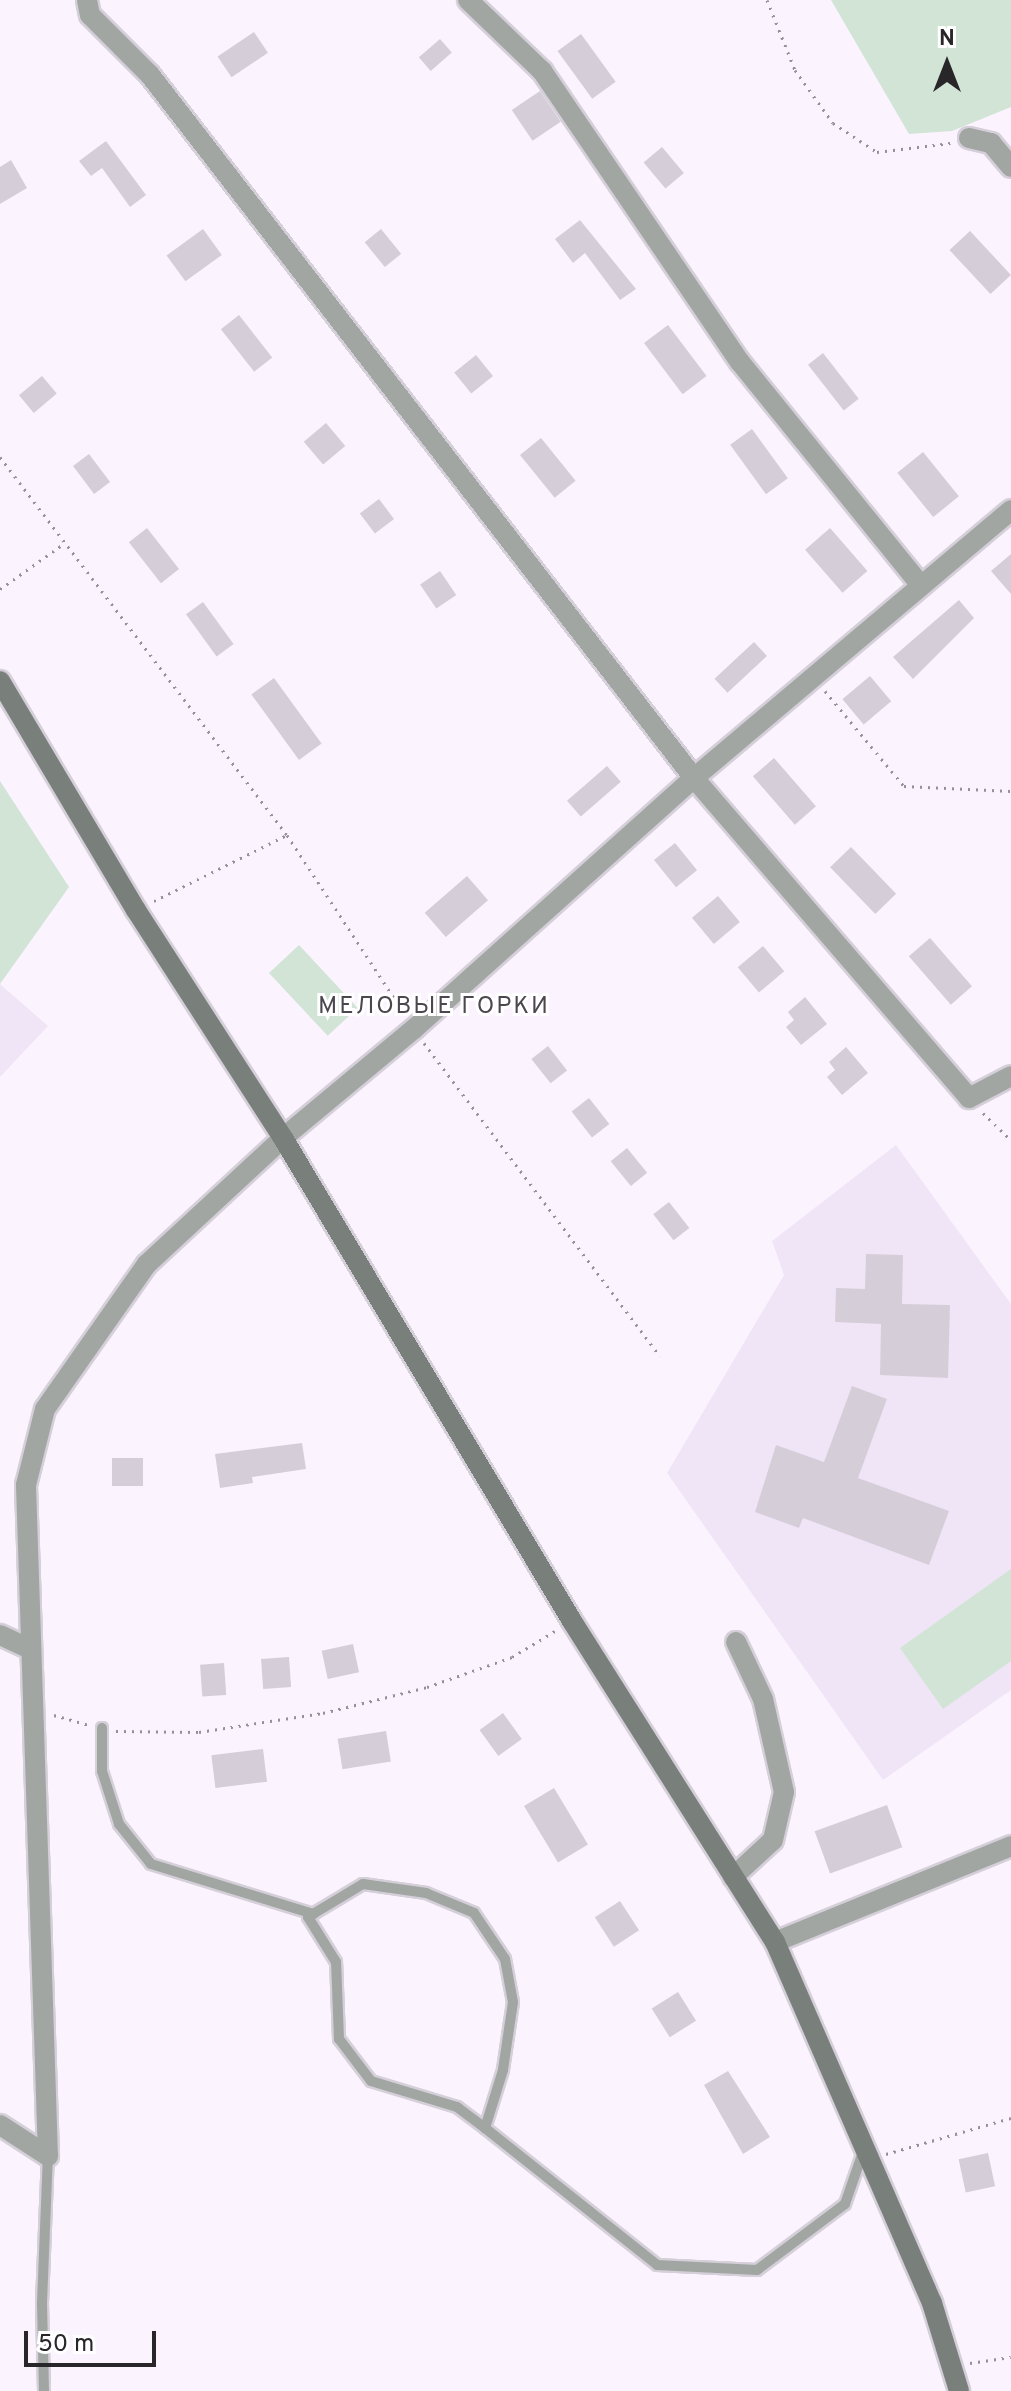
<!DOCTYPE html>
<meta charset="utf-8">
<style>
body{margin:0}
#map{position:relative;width:1011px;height:2391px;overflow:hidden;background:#fbf4ff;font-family:Overpass,sans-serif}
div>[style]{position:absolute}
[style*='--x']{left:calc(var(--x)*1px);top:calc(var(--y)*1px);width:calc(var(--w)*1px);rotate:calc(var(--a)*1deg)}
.built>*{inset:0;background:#f0e5f6}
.green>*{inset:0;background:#d1e4d5;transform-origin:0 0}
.building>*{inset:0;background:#d5ced8;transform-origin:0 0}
.path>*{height:3px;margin-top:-1.5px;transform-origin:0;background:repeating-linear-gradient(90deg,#969199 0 2px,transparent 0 8px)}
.roads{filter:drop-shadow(2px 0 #d5cfd9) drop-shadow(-2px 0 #d5cfd9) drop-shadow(0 2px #d5cfd9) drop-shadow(0 -2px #d5cfd9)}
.lane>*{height:10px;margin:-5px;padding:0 5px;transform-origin:5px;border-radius:5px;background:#a1a6a3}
.street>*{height:20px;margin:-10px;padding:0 10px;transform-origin:10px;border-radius:10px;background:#a1a6a3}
.secondary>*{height:20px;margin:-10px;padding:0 10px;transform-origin:10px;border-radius:10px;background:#797f7a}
span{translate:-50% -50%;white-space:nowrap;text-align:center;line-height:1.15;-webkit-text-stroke:6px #fff;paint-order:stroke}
.quarter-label{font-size:24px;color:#4c464f;letter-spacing:2px}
.north{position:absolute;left:907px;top:24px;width:80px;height:80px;-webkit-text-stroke:6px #fff;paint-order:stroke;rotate:0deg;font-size:22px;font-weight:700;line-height:32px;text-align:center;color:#29262a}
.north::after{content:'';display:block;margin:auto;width:28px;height:36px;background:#29262a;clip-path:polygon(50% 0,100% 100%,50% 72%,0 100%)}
.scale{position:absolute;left:24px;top:2331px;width:132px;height:36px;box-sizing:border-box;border:4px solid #29262a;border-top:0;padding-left:10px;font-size:24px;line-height:28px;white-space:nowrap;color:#29262a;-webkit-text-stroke:6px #fff;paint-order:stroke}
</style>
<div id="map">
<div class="built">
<i style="clip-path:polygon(0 984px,48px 1026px,0 1077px)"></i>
<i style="clip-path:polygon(896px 1145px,1011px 1304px,1011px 1690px,883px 1780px,667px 1473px,784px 1275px,772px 1241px)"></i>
</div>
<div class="green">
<i style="clip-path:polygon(831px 0,1011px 0,1011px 107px,952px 131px,909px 134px)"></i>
<i style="clip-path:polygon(0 781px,69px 887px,0 984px)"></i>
<i style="left:299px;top:945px;width:86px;height:41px;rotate:47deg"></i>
<i style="clip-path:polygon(1011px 1569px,1011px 1661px,943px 1709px,900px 1648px)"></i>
</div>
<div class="building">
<i style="left:254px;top:32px;width:25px;height:44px;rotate:56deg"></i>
<i style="left:581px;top:34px;width:59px;height:29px;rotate:54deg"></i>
<i style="left:440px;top:39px;width:18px;height:28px;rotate:49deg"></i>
<i style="left:540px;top:91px;width:37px;height:34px;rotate:56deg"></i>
<i style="clip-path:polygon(106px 141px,146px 195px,130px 207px,102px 168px,91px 176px,79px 161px)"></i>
<i style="left:662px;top:147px;width:34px;height:24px;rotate:50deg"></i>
<i style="clip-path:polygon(11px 160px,27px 188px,0 204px,0 167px)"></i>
<i style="clip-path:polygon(580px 220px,636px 289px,620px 300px,585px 253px,573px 263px,555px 239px)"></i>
<i style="left:203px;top:229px;width:32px;height:45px;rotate:54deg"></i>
<i style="left:381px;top:229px;width:32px;height:21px;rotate:51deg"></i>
<i style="left:970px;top:231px;width:60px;height:28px;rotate:47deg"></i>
<i style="left:239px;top:315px;width:54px;height:23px;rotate:52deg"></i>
<i style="left:668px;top:325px;width:64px;height:30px;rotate:53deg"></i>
<i style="left:823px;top:353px;width:58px;height:19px;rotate:52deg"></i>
<i style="left:476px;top:355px;width:27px;height:28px;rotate:51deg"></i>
<i style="left:42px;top:376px;width:23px;height:30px;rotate:50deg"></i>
<i style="left:326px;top:423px;width:30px;height:29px;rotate:50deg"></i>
<i style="left:752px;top:429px;width:61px;height:27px;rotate:54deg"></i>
<i style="left:541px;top:438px;width:55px;height:27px;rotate:51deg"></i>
<i style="left:923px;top:452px;width:57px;height:33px;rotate:51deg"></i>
<i style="left:89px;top:454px;width:35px;height:20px;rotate:53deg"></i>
<i style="left:379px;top:499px;width:25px;height:24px;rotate:53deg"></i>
<i style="left:147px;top:528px;width:52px;height:23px;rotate:52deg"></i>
<i style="left:830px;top:528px;width:57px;height:33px;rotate:49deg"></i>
<i style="clip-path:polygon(1011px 554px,1011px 594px,991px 571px)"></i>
<i style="left:440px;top:571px;width:29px;height:24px;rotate:56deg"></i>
<i style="clip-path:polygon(959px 600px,974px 618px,913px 679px,893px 657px)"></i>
<i style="left:203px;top:602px;width:52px;height:21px;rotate:54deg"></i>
<i style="left:754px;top:642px;width:19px;height:54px;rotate:47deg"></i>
<i style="left:870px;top:676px;width:33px;height:36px;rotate:50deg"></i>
<i style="left:274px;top:678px;width:81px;height:28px;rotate:54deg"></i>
<i style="left:774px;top:758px;width:64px;height:28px;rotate:49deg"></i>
<i style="left:607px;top:766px;width:21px;height:53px;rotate:49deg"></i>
<i style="left:675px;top:843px;width:35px;height:27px;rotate:51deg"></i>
<i style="left:851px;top:847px;width:65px;height:29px;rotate:46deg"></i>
<i style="left:467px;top:876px;width:32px;height:56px;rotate:49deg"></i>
<i style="left:718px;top:896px;width:34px;height:34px;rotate:50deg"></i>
<i style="left:930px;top:938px;width:64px;height:28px;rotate:49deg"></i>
<i style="left:763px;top:946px;width:33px;height:33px;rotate:50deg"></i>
<i style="clip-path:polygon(805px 997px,827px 1024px,801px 1045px,786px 1027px,794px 1020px,788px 1012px)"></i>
<i style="left:548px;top:1046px;width:31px;height:21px;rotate:52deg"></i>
<i style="clip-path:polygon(846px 1047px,868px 1073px,842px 1095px,827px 1077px,835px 1070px,829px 1062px)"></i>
<i style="left:589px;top:1098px;width:33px;height:22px;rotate:52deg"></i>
<i style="left:627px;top:1148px;width:32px;height:21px;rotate:51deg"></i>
<i style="left:669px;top:1202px;width:33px;height:20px;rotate:52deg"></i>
<i style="clip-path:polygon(866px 1254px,903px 1255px,902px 1304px,950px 1305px,948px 1378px,880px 1375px,881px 1324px,835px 1322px,836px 1288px,865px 1289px)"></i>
<i style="clip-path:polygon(852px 1386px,887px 1399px,858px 1478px,949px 1511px,929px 1565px,803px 1518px,799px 1528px,755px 1512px,776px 1445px,824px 1462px)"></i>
<i style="clip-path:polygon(302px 1443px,306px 1469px,252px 1477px,253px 1483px,220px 1488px,215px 1454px)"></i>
<i style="left:112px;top:1458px;width:31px;height:28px"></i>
<i style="left:353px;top:1644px;width:29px;height:32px;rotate:78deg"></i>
<i style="left:289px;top:1657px;width:30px;height:28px;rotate:86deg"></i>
<i style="left:224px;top:1663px;width:32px;height:24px;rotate:86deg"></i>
<i style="left:503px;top:1713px;width:32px;height:29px;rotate:54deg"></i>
<i style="left:386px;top:1731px;width:31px;height:49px;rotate:81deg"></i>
<i style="left:263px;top:1749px;width:33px;height:52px;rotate:83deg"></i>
<i style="left:554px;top:1788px;width:66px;height:35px;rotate:59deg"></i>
<i style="left:887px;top:1805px;width:45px;height:77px;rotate:70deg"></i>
<i style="left:620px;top:1901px;width:35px;height:30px;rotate:57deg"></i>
<i style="left:678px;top:1992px;width:34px;height:31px;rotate:58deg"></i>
<i style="clip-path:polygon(728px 2071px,770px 2137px,743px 2154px,704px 2085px)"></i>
<i style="left:988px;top:2153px;width:34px;height:30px;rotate:78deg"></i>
</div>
<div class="path">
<i style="--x:767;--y:0;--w:75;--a:68.2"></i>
<i style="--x:795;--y:70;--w:65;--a:54.4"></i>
<i style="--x:833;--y:123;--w:53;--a:33.4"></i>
<i style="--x:877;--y:152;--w:74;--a:-7"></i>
<i style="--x:0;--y:457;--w:475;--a:52.8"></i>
<i style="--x:287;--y:835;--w:213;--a:56.7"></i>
<i style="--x:0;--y:589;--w:76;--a:-35.4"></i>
<i style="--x:825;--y:691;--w:124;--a:50.3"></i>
<i style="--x:904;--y:786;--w:107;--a:2.7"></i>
<i style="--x:154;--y:901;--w:148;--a:-26.4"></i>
<i style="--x:424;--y:1043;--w:392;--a:53"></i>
<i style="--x:983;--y:1113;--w:39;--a:44"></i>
<i style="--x:54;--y:1715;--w:36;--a:16"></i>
<i style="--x:116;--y:1731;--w:83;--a:0.7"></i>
<i style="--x:199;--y:1732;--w:125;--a:-8.7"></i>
<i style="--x:323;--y:1713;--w:107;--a:-14"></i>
<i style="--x:427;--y:1687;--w:90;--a:-19.4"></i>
<i style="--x:512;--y:1657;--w:50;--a:-31.2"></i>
<i style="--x:886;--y:2154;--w:130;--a:-16.1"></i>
<i style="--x:970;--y:2363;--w:41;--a:-8.3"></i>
</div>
<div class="roads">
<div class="lane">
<i style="--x:102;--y:1728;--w:43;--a:90"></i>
<i style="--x:102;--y:1771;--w:56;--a:72.2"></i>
<i style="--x:119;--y:1824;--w:51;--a:51.3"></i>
<i style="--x:151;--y:1864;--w:170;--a:17.1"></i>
<i style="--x:485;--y:2128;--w:35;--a:-143"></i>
<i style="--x:457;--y:2107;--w:90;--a:-163.2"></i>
<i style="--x:371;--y:2081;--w:53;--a:-127.3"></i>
<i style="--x:339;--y:2039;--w:77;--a:-92.2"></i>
<i style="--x:336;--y:1962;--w:53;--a:-121.9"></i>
<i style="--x:308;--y:1917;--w:64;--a:-31"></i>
<i style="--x:363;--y:1884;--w:64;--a:8.1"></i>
<i style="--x:426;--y:1893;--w:52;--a:22.6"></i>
<i style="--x:474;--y:1913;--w:55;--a:56"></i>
<i style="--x:505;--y:1959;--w:44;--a:79.5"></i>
<i style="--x:513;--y:2002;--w:69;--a:98.4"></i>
<i style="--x:503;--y:2070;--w:61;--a:107.2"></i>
<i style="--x:485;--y:2128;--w:220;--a:38.5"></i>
<i style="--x:657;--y:2265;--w:100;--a:2.9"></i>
<i style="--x:757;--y:2270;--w:110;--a:-36.9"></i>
<i style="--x:845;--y:2204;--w:55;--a:-70.9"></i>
<i style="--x:44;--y:2391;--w:88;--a:-91.3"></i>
<i style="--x:42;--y:2303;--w:147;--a:-87.7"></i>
</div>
<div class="street">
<i style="--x:87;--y:0;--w:15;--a:79"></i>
<i style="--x:90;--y:15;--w:85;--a:45"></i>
<i style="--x:150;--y:75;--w:889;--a:52.27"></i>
<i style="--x:694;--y:778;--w:422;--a:49.3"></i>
<i style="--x:969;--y:1098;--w:47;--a:-27.6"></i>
<i style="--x:468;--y:0;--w:103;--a:43.8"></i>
<i style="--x:542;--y:71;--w:352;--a:55.8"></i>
<i style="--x:740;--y:362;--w:286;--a:51"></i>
<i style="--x:969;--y:138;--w:23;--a:13"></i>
<i style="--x:991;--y:143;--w:31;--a:50"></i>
<i style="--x:0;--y:1635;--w:33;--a:25"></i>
<i style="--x:733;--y:1877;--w:54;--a:-42.8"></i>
<i style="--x:773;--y:1840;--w:49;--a:-77.1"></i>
<i style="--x:784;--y:1792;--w:95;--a:-102.7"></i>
<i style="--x:763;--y:1699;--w:63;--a:-115.3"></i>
<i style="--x:775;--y:1942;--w:255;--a:-22.1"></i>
<i style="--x:0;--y:2125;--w:57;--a:32.9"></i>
<i style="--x:48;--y:2156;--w:671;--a:-91.88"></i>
<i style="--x:26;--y:1485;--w:78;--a:-76"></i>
<i style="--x:45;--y:1409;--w:177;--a:-54.9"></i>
<i style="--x:147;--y:1264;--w:185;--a:-42.8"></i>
<i style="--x:283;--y:1138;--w:170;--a:-39.8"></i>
<i style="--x:414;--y:1029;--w:376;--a:-41.9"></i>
<i style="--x:694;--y:778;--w:415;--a:-40.2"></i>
</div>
<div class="secondary">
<i style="--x:0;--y:681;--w:266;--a:59.3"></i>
<i style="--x:136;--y:910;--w:271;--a:57.2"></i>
<i style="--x:283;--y:1138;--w:563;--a:59.11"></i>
<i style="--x:572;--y:1621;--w:380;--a:57.7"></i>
<i style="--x:775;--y:1942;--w:394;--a:66.5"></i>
<i style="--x:932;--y:2303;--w:92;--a:72.9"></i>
</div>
</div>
<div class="quarter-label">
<span style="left:434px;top:1008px">МЕЛОВЫЕ ГОРКИ</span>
</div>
<div class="north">N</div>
<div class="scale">50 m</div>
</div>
